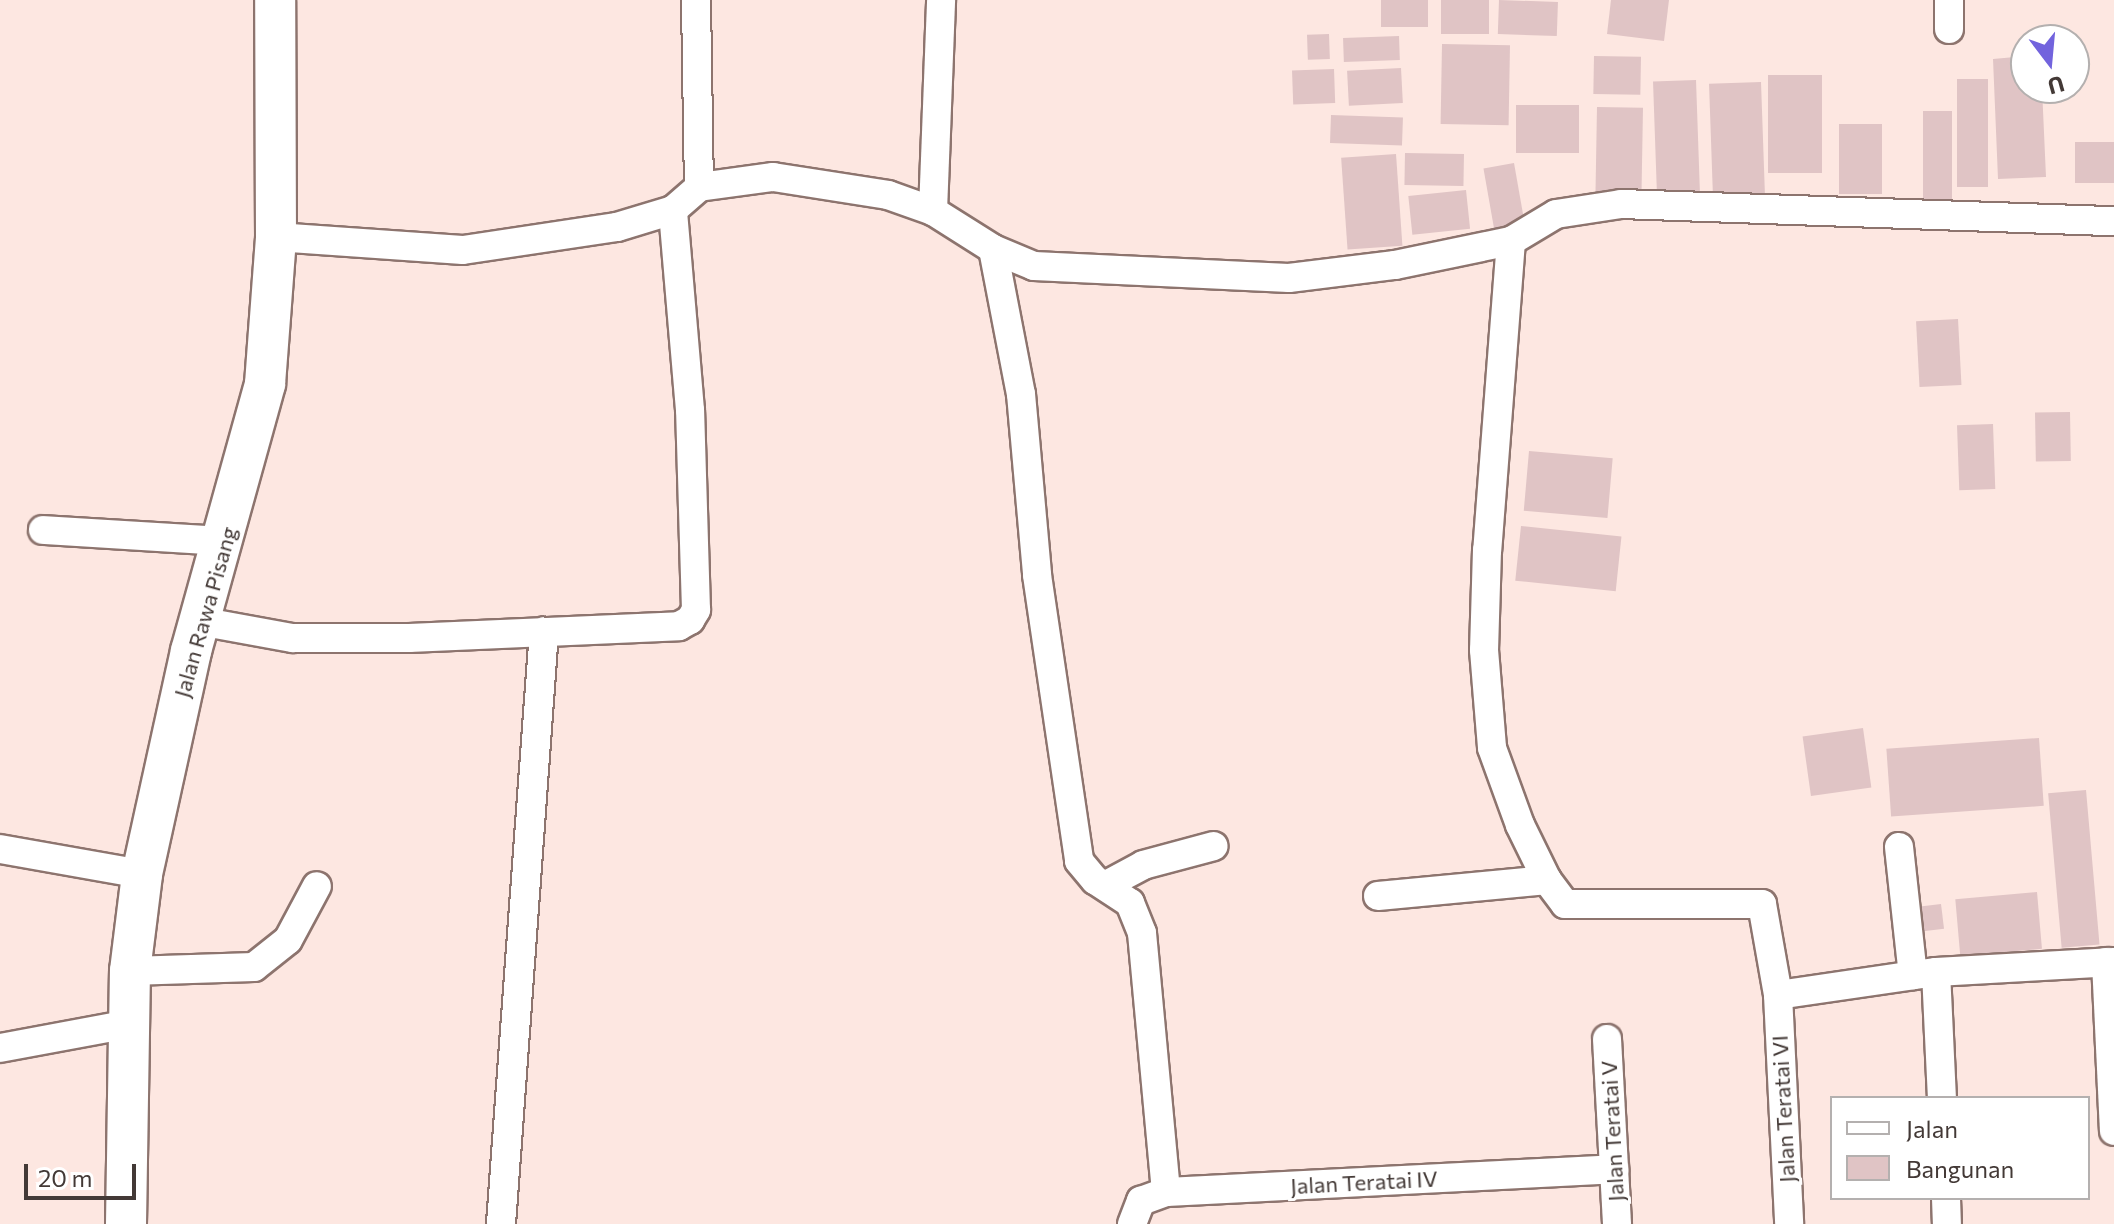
<!DOCTYPE html>
<style>
body{margin:0}
#map{position:relative;width:2114px;height:1224px;overflow:hidden;background:#fde7e1;font-family:Commissioner,sans-serif}
div>[style]{position:absolute}
[style*='--x']{left:calc(var(--x)*1px);top:calc(var(--y)*1px);width:calc(var(--w)*1px);rotate:calc(var(--a)*1deg)}
.building>*{inset:0;background:#e0c4c5;transform-origin:0 0}
.roads{filter:drop-shadow(2px 0 #8d746e) drop-shadow(-2px 0 #8d746e) drop-shadow(0 2px #8d746e) drop-shadow(0 -2px #8d746e)}
.street>*{height:28px;margin:-14px;padding:0 14px;transform-origin:14px;border-radius:14px;background:#fff}
.secondary>*{height:40px;margin:-20px;padding:0 20px;transform-origin:20px;border-radius:20px;background:#fff}
span{translate:-50% -50%;white-space:nowrap;text-align:center;line-height:1.15;-webkit-text-stroke:6px #fff;paint-order:stroke}
.street-label{font-size:22px;color:#433936}
.legend{position:absolute;left:1830px;top:1096px;width:260px;height:104px;box-sizing:border-box;background:#fff;border:2px solid #b4b0af;margin:0;padding:10px 14px;list-style:none;font-size:24px;color:#433936}
.legend li{display:flex;align-items:center;gap:16px;height:40px}
.legend b{width:40px;border:2px solid #b4b0af}
.north{position:absolute;left:2010px;top:24px;width:80px;height:80px;box-sizing:border-box;background:#fff;border:2px solid #b4b0af;border-radius:50%;rotate:164deg;font-size:22px;font-weight:700;line-height:32px;text-align:center;color:#433936}
.north::after{content:'';display:block;margin:auto;width:28px;height:36px;background:#7263dd;clip-path:polygon(50% 0,100% 100%,50% 72%,0 100%)}
.scale{position:absolute;left:24px;top:1164px;width:112px;height:36px;box-sizing:border-box;border:4px solid #433936;border-top:0;padding-left:10px;font-size:24px;line-height:28px;white-space:nowrap;color:#433936;-webkit-text-stroke:6px #fff;paint-order:stroke}
</style>
<div id="map">
<div class="building">
<i style="left:1381px;top:0;width:47px;height:27px"></i>
<i style="left:1441px;top:0;width:48px;height:34px"></i>
<i style="left:1499px;top:0;width:59px;height:34px;rotate:2deg"></i>
<i style="clip-path:polygon(1611px 0,1669px 0,1664px 41px,1607px 34px)"></i>
<i style="left:1329px;top:34px;width:25px;height:22px;rotate:88deg"></i>
<i style="left:1399px;top:36px;width:24px;height:56px;rotate:88deg"></i>
<i style="left:1442px;top:44px;width:68px;height:80px;rotate:1deg"></i>
<i style="left:1594px;top:56px;width:47px;height:38px;rotate:1deg"></i>
<i style="clip-path:polygon(2026px 56px,2026px 88px,2042px 88px,2046px 177px,1998px 179px,1993px 59px)"></i>
<i style="left:1401px;top:68px;width:35px;height:54px;rotate:87deg"></i>
<i style="left:1334px;top:69px;width:34px;height:42px;rotate:88deg"></i>
<i style="left:1768px;top:75px;width:54px;height:98px"></i>
<i style="left:1957px;top:79px;width:31px;height:108px"></i>
<i style="left:1696px;top:80px;width:112px;height:43px;rotate:88deg"></i>
<i style="left:1761px;top:82px;width:117px;height:52px;rotate:88deg"></i>
<i style="left:1516px;top:105px;width:63px;height:48px"></i>
<i style="left:1597px;top:107px;width:46px;height:87px;rotate:1deg"></i>
<i style="left:1923px;top:111px;width:29px;height:92px"></i>
<i style="left:1331px;top:115px;width:72px;height:28px;rotate:2deg"></i>
<i style="left:1839px;top:124px;width:43px;height:70px"></i>
<i style="left:2075px;top:142px;width:39px;height:41px"></i>
<i style="left:1405px;top:153px;width:59px;height:32px;rotate:1deg"></i>
<i style="left:1396px;top:154px;width:92px;height:55px;rotate:86deg"></i>
<i style="left:1514px;top:163px;width:63px;height:31px;rotate:80deg"></i>
<i style="left:1466px;top:190px;width:39px;height:58px;rotate:84deg"></i>
<i style="left:1958px;top:319px;width:66px;height:42px;rotate:87deg"></i>
<i style="left:2070px;top:412px;width:49px;height:35px;rotate:89deg"></i>
<i style="left:1993px;top:424px;width:65px;height:36px;rotate:88deg"></i>
<i style="left:1529px;top:451px;width:84px;height:60px;rotate:5deg"></i>
<i style="left:1521px;top:526px;width:101px;height:55px;rotate:6deg"></i>
<i style="left:1863px;top:728px;width:60px;height:61px;rotate:82deg"></i>
<i style="left:2039px;top:738px;width:68px;height:153px;rotate:86deg"></i>
<i style="left:2086px;top:790px;width:155px;height:38px;rotate:85deg"></i>
<i style="left:2037px;top:892px;width:57px;height:82px;rotate:85deg"></i>
<i style="left:1941px;top:904px;width:25px;height:23px;rotate:83deg"></i>
</div>
<div class="roads">
<div class="street">
<i style="--x:696;--y:0;--w:187;--a:89.1"></i>
<i style="--x:1949;--y:0;--w:29;--a:90"></i>
<i style="--x:933;--y:211;--w:211;--a:-87.8"></i>
<i style="--x:276;--y:237;--w:187;--a:4"></i>
<i style="--x:463;--y:250;--w:156;--a:-8.5"></i>
<i style="--x:617;--y:227;--w:59;--a:-16.9"></i>
<i style="--x:673;--y:210;--w:35;--a:-41"></i>
<i style="--x:699;--y:187;--w:75;--a:-7.7"></i>
<i style="--x:773;--y:177;--w:116;--a:8.9"></i>
<i style="--x:888;--y:195;--w:48;--a:19.6"></i>
<i style="--x:933;--y:211;--w:71;--a:32.3"></i>
<i style="--x:993;--y:249;--w:44;--a:22.5"></i>
<i style="--x:1034;--y:266;--w:255;--a:2.7"></i>
<i style="--x:1289;--y:278;--w:107;--a:-7"></i>
<i style="--x:1395;--y:265;--w:118;--a:-11.7"></i>
<i style="--x:1511;--y:241;--w:52;--a:-31"></i>
<i style="--x:1556;--y:214;--w:66;--a:-8.7"></i>
<i style="--x:1621;--y:204;--w:493;--a:2"></i>
<i style="--x:1511;--y:241;--w:310;--a:94.4"></i>
<i style="--x:1487;--y:550;--w:100;--a:91.7"></i>
<i style="--x:1484;--y:650;--w:98;--a:85.3"></i>
<i style="--x:1492;--y:748;--w:82;--a:70"></i>
<i style="--x:1520;--y:825;--w:61;--a:63.9"></i>
<i style="--x:1547;--y:880;--w:30;--a:53"></i>
<i style="--x:1565;--y:904;--w:197;--a:0"></i>
<i style="--x:1762;--y:904;--w:92;--a:80"></i>
<i style="--x:1778;--y:995;--w:229;--a:87.2"></i>
<i style="--x:993;--y:249;--w:148;--a:79.1"></i>
<i style="--x:1021;--y:394;--w:182;--a:84.9"></i>
<i style="--x:1037;--y:575;--w:289;--a:81.6"></i>
<i style="--x:1079;--y:861;--w:25;--a:50"></i>
<i style="--x:1095;--y:880;--w:42;--a:33.3"></i>
<i style="--x:1130;--y:903;--w:32;--a:68"></i>
<i style="--x:1142;--y:933;--w:260;--a:84.7"></i>
<i style="--x:43;--y:530;--w:182;--a:3.5"></i>
<i style="--x:199;--y:621;--w:96;--a:10.3"></i>
<i style="--x:293;--y:638;--w:116;--a:0"></i>
<i style="--x:409;--y:638;--w:270;--a:-2.5"></i>
<i style="--x:679;--y:626;--w:13;--a:-29"></i>
<i style="--x:690;--y:620;--w:12;--a:-59"></i>
<i style="--x:696;--y:610;--w:200;--a:-91.7"></i>
<i style="--x:690;--y:410;--w:201;--a:-94.9"></i>
<i style="--x:1899;--y:847;--w:129;--a:83.8"></i>
<i style="--x:0;--y:849;--w:144;--a:10"></i>
<i style="--x:1108;--y:884;--w:40;--a:-28"></i>
<i style="--x:1143;--y:865;--w:73;--a:-15"></i>
<i style="--x:1378;--y:896;--w:170;--a:-5.4"></i>
<i style="--x:2106;--y:962;--w:169;--a:87.3"></i>
<i style="--x:130;--y:971;--w:124;--a:-1.8"></i>
<i style="--x:254;--y:967;--w:43;--a:-38.5"></i>
<i style="--x:288;--y:940;--w:61;--a:-61.8"></i>
<i style="--x:1936;--y:972;--w:126;--a:87.3"></i>
<i style="--x:1778;--y:995;--w:160;--a:-8.3"></i>
<i style="--x:1936;--y:972;--w:178;--a:-3.2"></i>
<i style="--x:1607;--y:1039;--w:185;--a:86.9"></i>
<i style="--x:0;--y:1048;--w:131;--a:-10.5"></i>
<i style="--x:1946;--y:1198;--w:26;--a:88"></i>
<i style="--x:501;--y:1224;--w:594;--a:-85.85"></i>
<i style="--x:1132;--y:1224;--w:25;--a:-69"></i>
<i style="--x:1141;--y:1201;--w:27;--a:-20"></i>
<i style="--x:1166;--y:1192;--w:449;--a:-2.9"></i>
</div>
<div class="secondary">
<i style="--x:126;--y:1224;--w:253;--a:-89.1"></i>
<i style="--x:130;--y:971;--w:98;--a:-82.9"></i>
<i style="--x:142;--y:874;--w:228;--a:-77.6"></i>
<i style="--x:191;--y:651;--w:277;--a:-74.5"></i>
<i style="--x:265;--y:384;--w:147;--a:-85.7"></i>
<i style="--x:276;--y:237;--w:237;--a:-90.2"></i>
</div>
</div>
<div class="street-label">
<span style="left:205px;top:612px;rotate:-74deg">Jalan Rawa Pisang</span>
<span style="left:1783px;top:1109px;rotate:-93deg">Jalan Teratai VI</span>
<span style="left:1612px;top:1131px;rotate:-93deg">Jalan Teratai V</span>
<span style="left:1364px;top:1182px;rotate:-3deg">Jalan Teratai IV</span>
</div>
<ul class="legend">
<li><b style="height:10px;background:#fff"></b>Jalan</li>
<li><b style="height:22px;background:#e0c4c5"></b>Bangunan</li>
</ul>
<div class="north">U</div>
<div class="scale">20 m</div>
</div>
